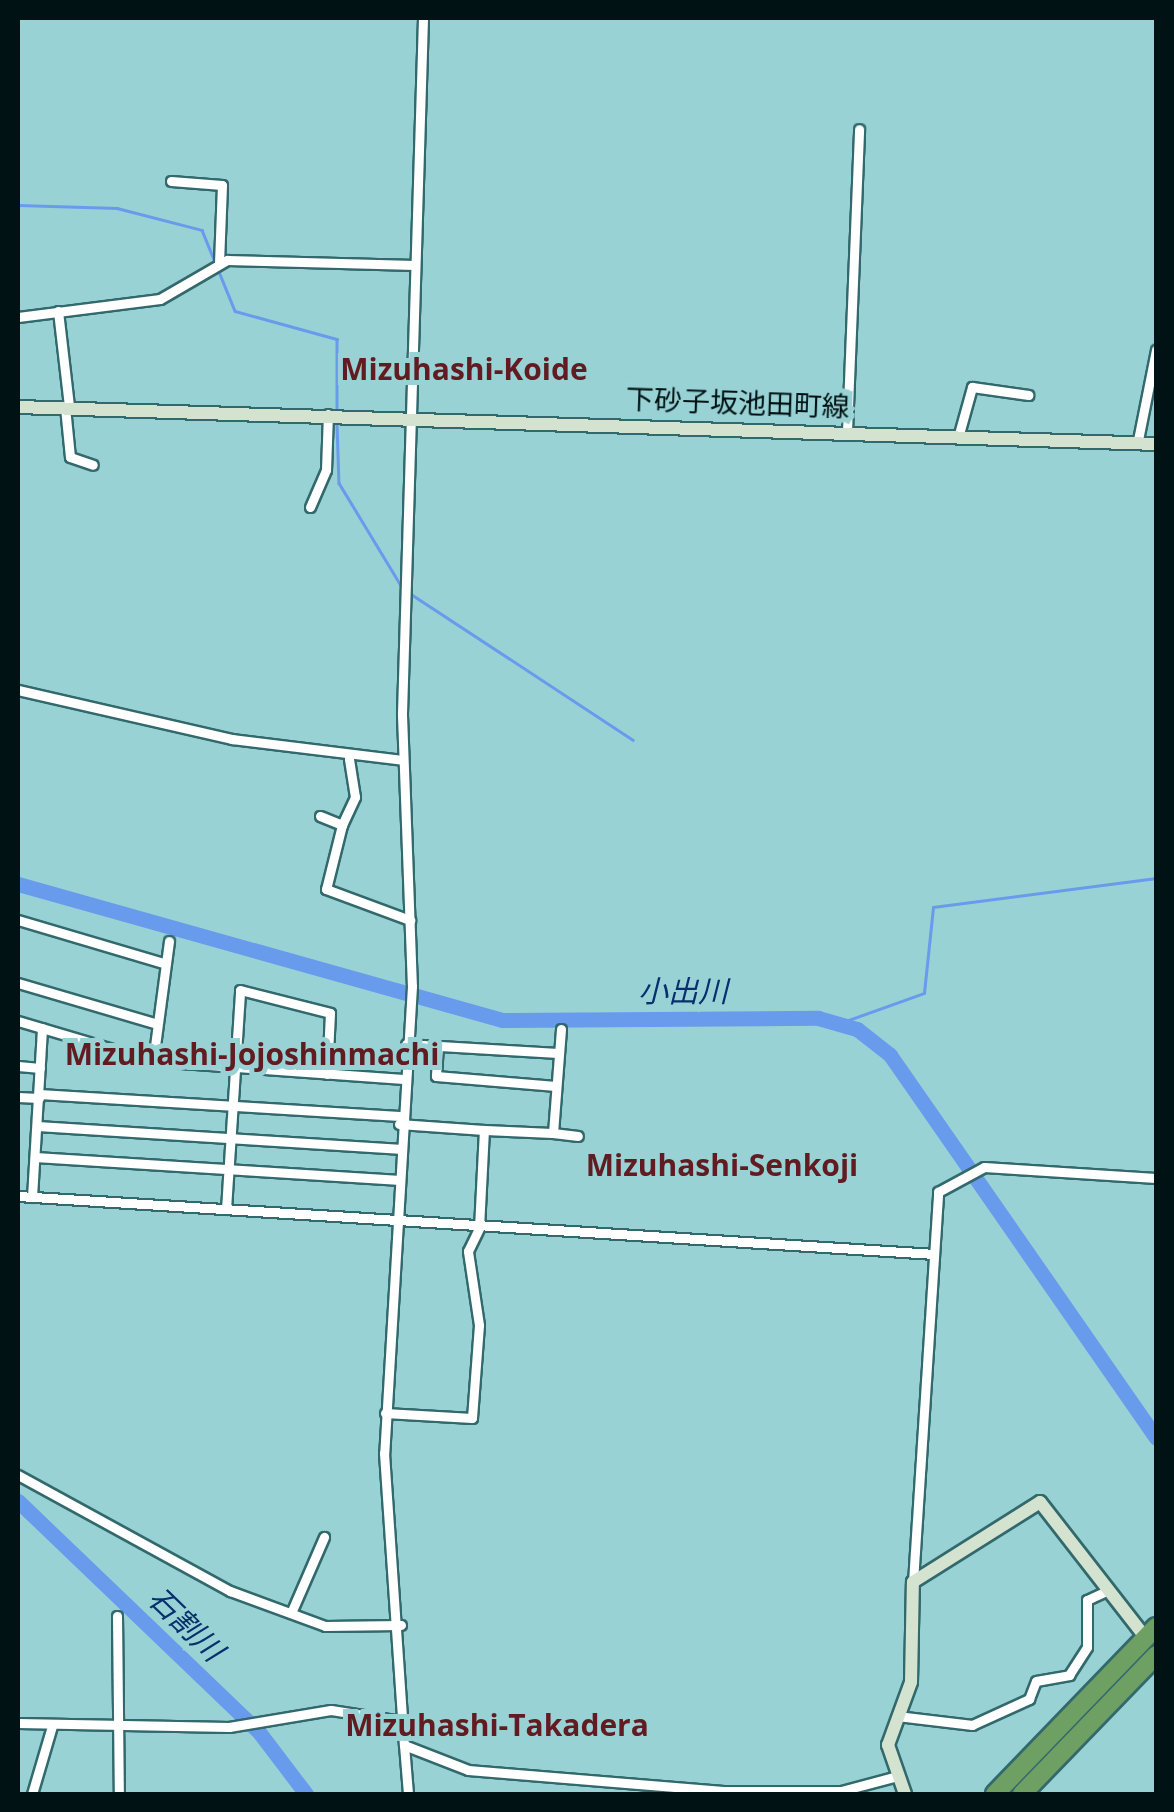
<!DOCTYPE html>
<meta charset="utf-8">
<style>
body{margin:0}
#map{position:relative;width:1174px;height:1812px;overflow:hidden;background:#99d2d5;font-family:"Open Sans","Noto Sans JP",sans-serif}
div>[style]{position:absolute}
[style*='--x']{left:calc(var(--x)*1px);top:calc(var(--y)*1px);width:calc(var(--w)*1px);rotate:calc(var(--a)*1deg)}
.stream>*{height:2.5px;margin:-1.25px;padding:0 1.25px;transform-origin:1.25px;border-radius:1.25px;background:#699bed}
.river>*{height:15px;margin:-7.5px;padding:0 7.5px;transform-origin:7.5px;border-radius:7.5px;background:#699bed}
.roads{filter:drop-shadow(2px 0 #32696c) drop-shadow(-2px 0 #32696c) drop-shadow(0 2px #32696c) drop-shadow(0 -2px #32696c)}
.street>*{height:9px;margin:-4.5px;padding:0 4.5px;transform-origin:4.5px;border-radius:4.5px;background:#fff}
.secondary>*{height:12px;margin:-6px;padding:0 6px;transform-origin:6px;border-radius:6px;background:#d4e2d0}
.highway>*{height:18px;margin:-9px;padding:0 9px;transform-origin:9px;border-radius:9px;background:#6e9f63}
span{translate:-50% -50%;white-space:nowrap;text-align:center;line-height:1.15;-webkit-text-stroke:10px #99d2d5;paint-order:stroke}
.street-label{font-size:28px;color:#001213}
.neighbourhood-label{font-size:30px;color:#611b21;font-weight:700}
.water-label{font-size:30px;color:#08306f;font-style:italic}
.frame{position:absolute;inset:0;border:20px solid #001213;pointer-events:none}
</style>
<div id="map">
<div class="stream">
<i style="--x:18;--y:205;--w:99;--a:1.7"></i>
<i style="--x:117;--y:208;--w:88;--a:14.5"></i>
<i style="--x:202;--y:230;--w:87;--a:67.8"></i>
<i style="--x:235;--y:311;--w:106;--a:15.4"></i>
<i style="--x:337;--y:339;--w:72;--a:90"></i>
<i style="--x:337;--y:424;--w:59;--a:88.1"></i>
<i style="--x:339;--y:483;--w:122;--a:58.8"></i>
<i style="--x:408;--y:592;--w:269;--a:33.3"></i>
<i style="--x:843;--y:1022;--w:86;--a:-19.7"></i>
<i style="--x:924;--y:993;--w:86;--a:-84"></i>
<i style="--x:933;--y:907;--w:225;--a:-7.4"></i>
</div>
<div class="river">
<i style="--x:18;--y:884;--w:503;--a:15.69"></i>
<i style="--x:502;--y:1020;--w:316;--a:-0.4"></i>
<i style="--x:818;--y:1018;--w:41;--a:15.8"></i>
<i style="--x:857;--y:1029;--w:42;--a:38.2"></i>
<i style="--x:890;--y:1055;--w:466;--a:55.2"></i>
<i style="--x:18;--y:1501;--w:334;--a:43.8"></i>
<i style="--x:259;--y:1732;--w:78;--a:52.8"></i>
</div>
<div class="roads">
<div class="street">
<i style="--x:423;--y:18;--w:697;--a:91.73"></i>
<i style="--x:402;--y:715;--w:271;--a:87.9"></i>
<i style="--x:412;--y:986;--w:468;--a:93.4"></i>
<i style="--x:384;--y:1453;--w:293;--a:86.1"></i>
<i style="--x:404;--y:1745;--w:69;--a:21.3"></i>
<i style="--x:468;--y:1770;--w:256;--a:4.7"></i>
<i style="--x:723;--y:1791;--w:118;--a:0"></i>
<i style="--x:841;--y:1791;--w:55;--a:-14.8"></i>
<i style="--x:171;--y:181;--w:51;--a:4.5"></i>
<i style="--x:222;--y:185;--w:78;--a:92.2"></i>
<i style="--x:58;--y:311;--w:96;--a:83.4"></i>
<i style="--x:18;--y:317;--w:143;--a:-7.2"></i>
<i style="--x:160;--y:299;--w:78;--a:-30.2"></i>
<i style="--x:227;--y:260;--w:188;--a:1.5"></i>
<i style="--x:65;--y:407;--w:50;--a:84.3"></i>
<i style="--x:70;--y:457;--w:24;--a:19"></i>
<i style="--x:847;--y:431;--w:302;--a:-87.7"></i>
<i style="--x:959;--y:434;--w:49;--a:-74.5"></i>
<i style="--x:972;--y:387;--w:57;--a:8.1"></i>
<i style="--x:1138;--y:440;--w:92;--a:-78.7"></i>
<i style="--x:310;--y:507;--w:40;--a:-66.6"></i>
<i style="--x:326;--y:470;--w:56;--a:-88"></i>
<i style="--x:18;--y:690;--w:220;--a:12.9"></i>
<i style="--x:232;--y:739;--w:171;--a:7"></i>
<i style="--x:320;--y:816;--w:24;--a:22"></i>
<i style="--x:342;--y:825;--w:31;--a:-65"></i>
<i style="--x:355;--y:797;--w:39;--a:-99"></i>
<i style="--x:342;--y:825;--w:66;--a:104"></i>
<i style="--x:326;--y:889;--w:90;--a:20.3"></i>
<i style="--x:18;--y:920;--w:151;--a:16.5"></i>
<i style="--x:18;--y:983;--w:145;--a:16.4"></i>
<i style="--x:18;--y:1021;--w:141;--a:16.5"></i>
<i style="--x:153;--y:1061;--w:251;--a:4.1"></i>
<i style="--x:561;--y:1029;--w:104;--a:94.4"></i>
<i style="--x:553;--y:1133;--w:25;--a:7"></i>
<i style="--x:406;--y:1044;--w:152;--a:3.4"></i>
<i style="--x:438;--y:1046;--w:30;--a:94"></i>
<i style="--x:436;--y:1076;--w:120;--a:4.8"></i>
<i style="--x:153;--y:1061;--w:121;--a:-82.4"></i>
<i style="--x:18;--y:1066;--w:22;--a:5"></i>
<i style="--x:39;--y:1094;--w:361;--a:3.5"></i>
<i style="--x:18;--y:1097;--w:21;--a:3"></i>
<i style="--x:399;--y:1124;--w:85;--a:4"></i>
<i style="--x:37;--y:1126;--w:362;--a:3.6"></i>
<i style="--x:35;--y:1157;--w:362;--a:3.6"></i>
<i style="--x:18;--y:1196;--w:918;--a:3.62"></i>
<i style="--x:32;--y:1197;--w:169;--a:-86.6"></i>
<i style="--x:226;--y:1209;--w:219;--a:-86.3"></i>
<i style="--x:240;--y:990;--w:93;--a:14.3"></i>
<i style="--x:330;--y:1013;--w:61;--a:92.8"></i>
<i style="--x:385;--y:1413;--w:87;--a:3.3"></i>
<i style="--x:472;--y:1418;--w:93;--a:-85.7"></i>
<i style="--x:479;--y:1325;--w:75;--a:-98.5"></i>
<i style="--x:468;--y:1251;--w:25;--a:-64"></i>
<i style="--x:479;--y:1228;--w:98;--a:-87.1"></i>
<i style="--x:484;--y:1130;--w:69;--a:2.5"></i>
<i style="--x:18;--y:1475;--w:242;--a:28.7"></i>
<i style="--x:230;--y:1591;--w:101;--a:20.2"></i>
<i style="--x:325;--y:1626;--w:76;--a:-0.8"></i>
<i style="--x:913;--y:1582;--w:391;--a:-86.3"></i>
<i style="--x:938;--y:1192;--w:52;--a:-28.5"></i>
<i style="--x:984;--y:1167;--w:172;--a:3.7"></i>
<i style="--x:291;--y:1613;--w:83;--a:-66.5"></i>
<i style="--x:117;--y:1616;--w:178;--a:89.4"></i>
<i style="--x:897;--y:1716;--w:76;--a:6.8"></i>
<i style="--x:972;--y:1725;--w:63;--a:-24.5"></i>
<i style="--x:1029;--y:1699;--w:19;--a:-69"></i>
<i style="--x:1036;--y:1681;--w:34;--a:-10"></i>
<i style="--x:1069;--y:1675;--w:33;--a:-57"></i>
<i style="--x:1087;--y:1647;--w:47;--a:-90"></i>
<i style="--x:1087;--y:1600;--w:19;--a:-25"></i>
<i style="--x:18;--y:1723;--w:211;--a:1.1"></i>
<i style="--x:229;--y:1727;--w:103;--a:-9.5"></i>
<i style="--x:331;--y:1710;--w:71;--a:8.9"></i>
<i style="--x:404;--y:1745;--w:49;--a:85.3"></i>
<i style="--x:32;--y:1794;--w:71;--a:-73.6"></i>
</div>
<div class="secondary">
<i style="--x:18;--y:407;--w:1139;--a:1.86"></i>
<i style="--x:905;--y:1794;--w:52;--a:-109.1"></i>
<i style="--x:888;--y:1745;--w:67;--a:-69.9"></i>
<i style="--x:911;--y:1682;--w:100;--a:-88.9"></i>
<i style="--x:913;--y:1582;--w:150;--a:-32.2"></i>
<i style="--x:1040;--y:1502;--w:172;--a:52.1"></i>
</div>
<div class="highway">
<i style="--x:995;--y:1794;--w:232;--a:-46"></i>
<i style="--x:1022;--y:1794;--w:193;--a:-46"></i>
</div>
</div>
<div class="street-label">
<span style="left:738px;top:402px;rotate:2deg">下砂子坂池田町線</span>
</div>
<div class="neighbourhood-label">
<span style="left:464px;top:369px">Mizuhashi-Koide</span>
<span style="left:252px;top:1054px">Mizuhashi-Jojoshinmachi</span>
<span style="left:722px;top:1165px">Mizuhashi-Senkoji</span>
<span style="left:497px;top:1725px">Mizuhashi-Takadera</span>
</div>
<div class="water-label">
<span style="left:683px;top:991px">小出川</span>
<span style="left:186px;top:1624px;rotate:44deg">石割川</span>
</div>
<div class="frame"></div>
</div>
